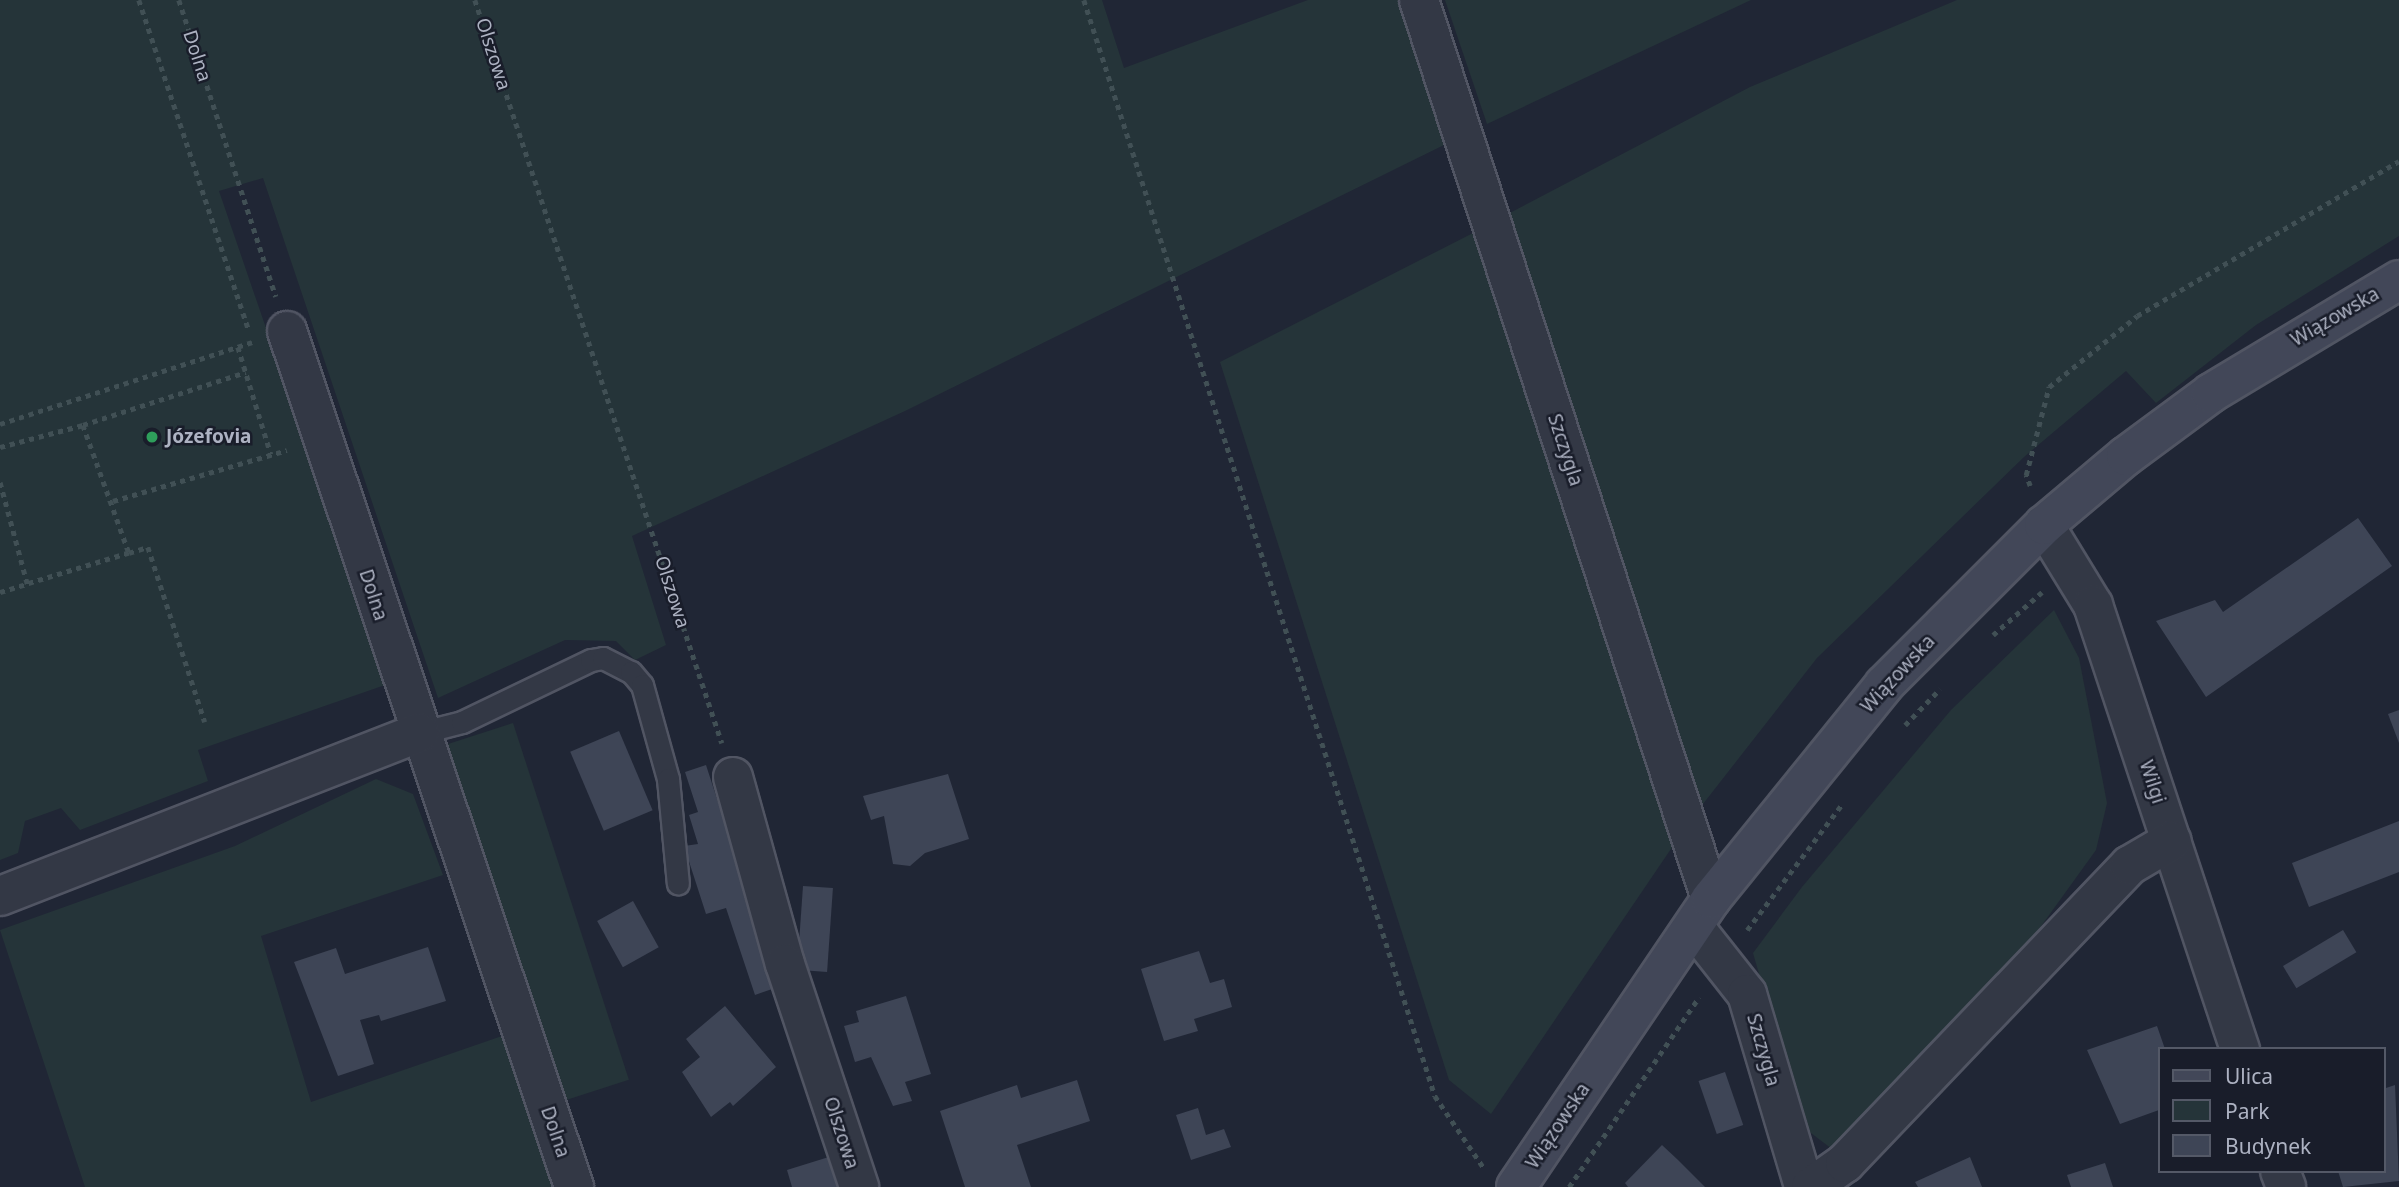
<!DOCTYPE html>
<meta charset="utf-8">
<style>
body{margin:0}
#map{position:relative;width:2399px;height:1187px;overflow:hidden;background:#202635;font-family:"Noto Sans",sans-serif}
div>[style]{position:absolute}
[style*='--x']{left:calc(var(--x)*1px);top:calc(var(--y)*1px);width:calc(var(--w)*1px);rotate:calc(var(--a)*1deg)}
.green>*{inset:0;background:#253439;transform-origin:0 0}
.building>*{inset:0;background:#3e4556;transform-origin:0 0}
.path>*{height:4.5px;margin-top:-2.25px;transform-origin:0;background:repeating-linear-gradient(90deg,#415055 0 5px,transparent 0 10px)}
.roads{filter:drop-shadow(2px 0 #515563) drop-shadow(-2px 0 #515563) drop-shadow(0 2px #515563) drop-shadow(0 -2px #515563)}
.lane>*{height:21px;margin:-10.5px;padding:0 10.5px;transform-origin:10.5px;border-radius:10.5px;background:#333845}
.street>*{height:38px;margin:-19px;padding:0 19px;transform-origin:19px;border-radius:19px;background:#333845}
.secondary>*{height:38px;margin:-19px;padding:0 19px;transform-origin:19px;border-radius:19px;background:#424758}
.dots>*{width:19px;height:19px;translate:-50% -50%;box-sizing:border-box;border:4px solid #191d2a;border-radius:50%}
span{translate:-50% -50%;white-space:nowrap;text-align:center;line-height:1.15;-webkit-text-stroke:5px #191d2a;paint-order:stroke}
.street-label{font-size:19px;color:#adb2c2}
.poi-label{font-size:19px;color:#adb2c2;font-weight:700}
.left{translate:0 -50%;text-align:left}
.legend{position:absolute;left:2158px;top:1047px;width:228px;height:126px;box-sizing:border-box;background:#191d2a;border:2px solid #545967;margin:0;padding:9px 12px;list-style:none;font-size:21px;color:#adb2c2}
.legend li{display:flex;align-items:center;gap:14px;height:35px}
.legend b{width:35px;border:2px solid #545967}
</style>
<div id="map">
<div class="green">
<i style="clip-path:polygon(0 0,1102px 0,1124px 68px,1308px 0,1403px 0,1446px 144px,905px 411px,632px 536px,666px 645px,635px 660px,616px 641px,565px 640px,438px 698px,263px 178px,219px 191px,388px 684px,198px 750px,208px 781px,80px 830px,61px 808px,25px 821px,18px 853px,0 860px)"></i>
<i style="clip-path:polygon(1445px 0,1751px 0,1487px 124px)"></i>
<i style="clip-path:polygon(1957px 0,2399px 0,2399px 236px,2256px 325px,2156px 403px,2126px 371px,2024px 457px,1817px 658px,1696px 813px,1504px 216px,1750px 87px)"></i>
<i style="clip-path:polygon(1475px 232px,1675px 843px,1491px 1114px,1449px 1080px,1220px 362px)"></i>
<i style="clip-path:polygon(2054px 610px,2079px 658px,2107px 803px,2096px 850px,2026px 947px,1832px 1149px,1803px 1127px,1753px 953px,1802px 887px,1951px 710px)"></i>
<i style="left:513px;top:723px;width:375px;height:74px;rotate:72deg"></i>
<i style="clip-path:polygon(376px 779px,413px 794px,443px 875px,261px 936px,311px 1102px,502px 1036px,557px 1187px,85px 1187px,0 930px,235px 846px)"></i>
</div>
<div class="building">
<i style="clip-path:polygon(2358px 518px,2392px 566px,2206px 697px,2156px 621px,2215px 600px,2223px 612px)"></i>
<i style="clip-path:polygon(2399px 710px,2399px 743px,2388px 714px)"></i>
<i style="left:619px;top:731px;width:86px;height:53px;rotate:67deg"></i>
<i style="clip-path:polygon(706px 765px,778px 987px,755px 995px,726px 908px,706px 914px,684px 846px,698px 844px,689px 815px,698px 812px,685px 772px)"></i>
<i style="clip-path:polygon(948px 774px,969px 839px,925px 853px,910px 866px,893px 864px,884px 816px,871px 820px,863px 796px)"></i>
<i style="clip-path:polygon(2399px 821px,2399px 872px,2309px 907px,2292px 863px)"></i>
<i style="left:803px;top:886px;width:30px;height:84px;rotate:4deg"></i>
<i style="left:633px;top:901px;width:53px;height:41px;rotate:61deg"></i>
<i style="left:2343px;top:930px;width:26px;height:70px;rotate:59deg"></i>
<i style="clip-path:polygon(428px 947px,446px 1001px,381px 1021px,379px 1015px,360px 1020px,374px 1064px,338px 1076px,294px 962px,336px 948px,345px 974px)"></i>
<i style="clip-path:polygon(1199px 951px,1210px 983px,1224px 979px,1232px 1007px,1194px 1019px,1198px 1031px,1164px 1041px,1141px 969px)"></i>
<i style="clip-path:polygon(906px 996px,931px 1074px,905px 1082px,912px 1101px,893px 1106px,871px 1057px,855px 1062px,844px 1026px,859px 1022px,856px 1011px)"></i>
<i style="clip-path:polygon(725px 1006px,776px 1067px,733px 1106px,730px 1102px,711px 1117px,682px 1072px,700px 1057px,686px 1039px)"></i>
<i style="clip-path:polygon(2157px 1026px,2165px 1049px,2159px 1049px,2159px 1110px,2120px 1124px,2087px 1050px)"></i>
<i style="left:1725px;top:1072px;width:56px;height:28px;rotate:71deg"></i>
<i style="clip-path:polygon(1077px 1080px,1090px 1121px,1017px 1145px,1031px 1187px,965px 1187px,940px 1111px,1017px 1085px,1021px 1098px)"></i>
<i style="clip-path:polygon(2395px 1085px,2399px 1181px,2343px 1187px,2338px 1171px,2383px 1171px,2383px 1089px)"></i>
<i style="clip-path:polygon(1198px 1108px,1206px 1135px,1224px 1129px,1231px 1147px,1191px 1160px,1176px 1115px)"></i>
<i style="clip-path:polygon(1662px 1145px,1678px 1160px,1705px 1187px,1628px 1187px,1625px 1183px)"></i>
<i style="clip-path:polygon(832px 1156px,841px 1187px,792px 1187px,787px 1170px)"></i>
<i style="clip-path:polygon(1970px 1157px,1982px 1187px,1918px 1187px,1915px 1182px)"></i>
<i style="clip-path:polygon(2105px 1163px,2113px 1187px,2071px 1187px,2067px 1175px)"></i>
</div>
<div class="path">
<i style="--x:139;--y:0;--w:346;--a:71.6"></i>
<i style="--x:179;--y:0;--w:312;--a:71.9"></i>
<i style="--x:475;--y:0;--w:783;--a:71.61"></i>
<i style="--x:1084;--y:0;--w:1151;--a:72.24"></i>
<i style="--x:1435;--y:1096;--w:87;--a:55.8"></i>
<i style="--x:238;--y:347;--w:112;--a:72.9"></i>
<i style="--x:0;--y:424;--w:265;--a:-18"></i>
<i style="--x:83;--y:425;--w:171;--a:-18"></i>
<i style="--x:0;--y:447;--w:86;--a:-14.8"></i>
<i style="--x:83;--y:425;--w:136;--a:70.2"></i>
<i style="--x:129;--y:553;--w:107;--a:163.1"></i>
<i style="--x:27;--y:584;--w:105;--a:-105"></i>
<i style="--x:2030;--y:486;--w:12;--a:-110"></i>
<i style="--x:2026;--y:475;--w:91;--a:-75.4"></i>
<i style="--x:2049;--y:387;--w:113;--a:-38.9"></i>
<i style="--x:2137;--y:316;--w:304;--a:-30.6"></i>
<i style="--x:113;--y:501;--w:181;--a:-16.3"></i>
<i style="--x:129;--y:553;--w:20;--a:-18"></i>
<i style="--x:148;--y:547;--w:184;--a:72"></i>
<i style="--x:0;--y:592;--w:28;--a:-17"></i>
<i style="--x:1993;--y:635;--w:65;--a:-41.3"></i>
<i style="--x:1905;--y:725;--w:50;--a:-45.8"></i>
<i style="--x:1747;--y:930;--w:159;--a:-52.9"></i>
<i style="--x:1569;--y:1187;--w:230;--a:-55.6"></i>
</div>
<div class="roads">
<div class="lane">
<i style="--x:419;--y:733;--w:44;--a:-14.3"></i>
<i style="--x:462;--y:722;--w:143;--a:-25.7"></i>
<i style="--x:591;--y:660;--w:12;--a:-9"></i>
<i style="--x:603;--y:658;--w:31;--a:27"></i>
<i style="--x:631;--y:672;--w:17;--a:50"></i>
<i style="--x:642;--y:685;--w:98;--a:74.5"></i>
<i style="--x:668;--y:779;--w:105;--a:84.6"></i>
</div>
<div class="street">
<i style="--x:1419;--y:0;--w:945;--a:72.01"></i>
<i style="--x:287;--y:331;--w:903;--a:71.46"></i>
<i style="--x:2044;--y:525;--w:94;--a:58.5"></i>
<i style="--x:2093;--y:605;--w:468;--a:71.7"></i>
<i style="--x:733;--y:777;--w:194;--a:74.5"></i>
<i style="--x:785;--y:964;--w:235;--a:71.6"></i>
<i style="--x:0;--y:896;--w:450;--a:-21.3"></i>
<i style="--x:1694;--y:927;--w:85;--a:51.7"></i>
<i style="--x:1747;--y:994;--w:201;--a:73.5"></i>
<i style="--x:2280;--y:1171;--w:17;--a:69"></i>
<i style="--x:1811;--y:1187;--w:42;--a:-35.2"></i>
<i style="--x:1845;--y:1163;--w:412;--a:-46.3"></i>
<i style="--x:2130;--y:865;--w:48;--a:-30.3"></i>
</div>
<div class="secondary">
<i style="--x:1516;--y:1187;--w:348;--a:-55.9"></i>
<i style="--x:1711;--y:899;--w:275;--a:-51"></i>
<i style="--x:1884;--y:685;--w:226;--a:-45"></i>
<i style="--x:2044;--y:525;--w:107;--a:-40.1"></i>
<i style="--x:2126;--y:456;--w:106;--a:-36.5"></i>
<i style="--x:2211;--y:393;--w:219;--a:-31"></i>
</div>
</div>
<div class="dots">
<i style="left:152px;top:437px;background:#2e9e5b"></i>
</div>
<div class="street-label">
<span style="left:493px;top:54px;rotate:72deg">Olszowa</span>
<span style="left:197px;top:56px;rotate:72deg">Dolna</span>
<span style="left:2335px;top:317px;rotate:-30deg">Wiązowska</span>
<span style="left:1565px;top:450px;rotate:72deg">Szczygla</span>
<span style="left:672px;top:592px;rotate:72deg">Olszowa</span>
<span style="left:373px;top:595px;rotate:72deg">Dolna</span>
<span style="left:1898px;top:674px;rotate:-47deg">Wiązowska</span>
<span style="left:2152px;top:782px;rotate:72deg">Wilgi</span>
<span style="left:1763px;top:1050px;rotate:74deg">Szczygla</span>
<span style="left:1558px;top:1126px;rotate:-56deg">Wiązowska</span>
<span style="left:555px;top:1132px;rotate:71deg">Dolna</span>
<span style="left:841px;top:1133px;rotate:72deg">Olszowa</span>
</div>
<div class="poi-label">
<span class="left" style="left:166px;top:437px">Józefovia</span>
</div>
<ul class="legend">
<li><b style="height:9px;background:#424758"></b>Ulica</li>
<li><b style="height:19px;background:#253439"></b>Park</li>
<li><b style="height:19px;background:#3e4556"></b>Budynek</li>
</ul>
</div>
